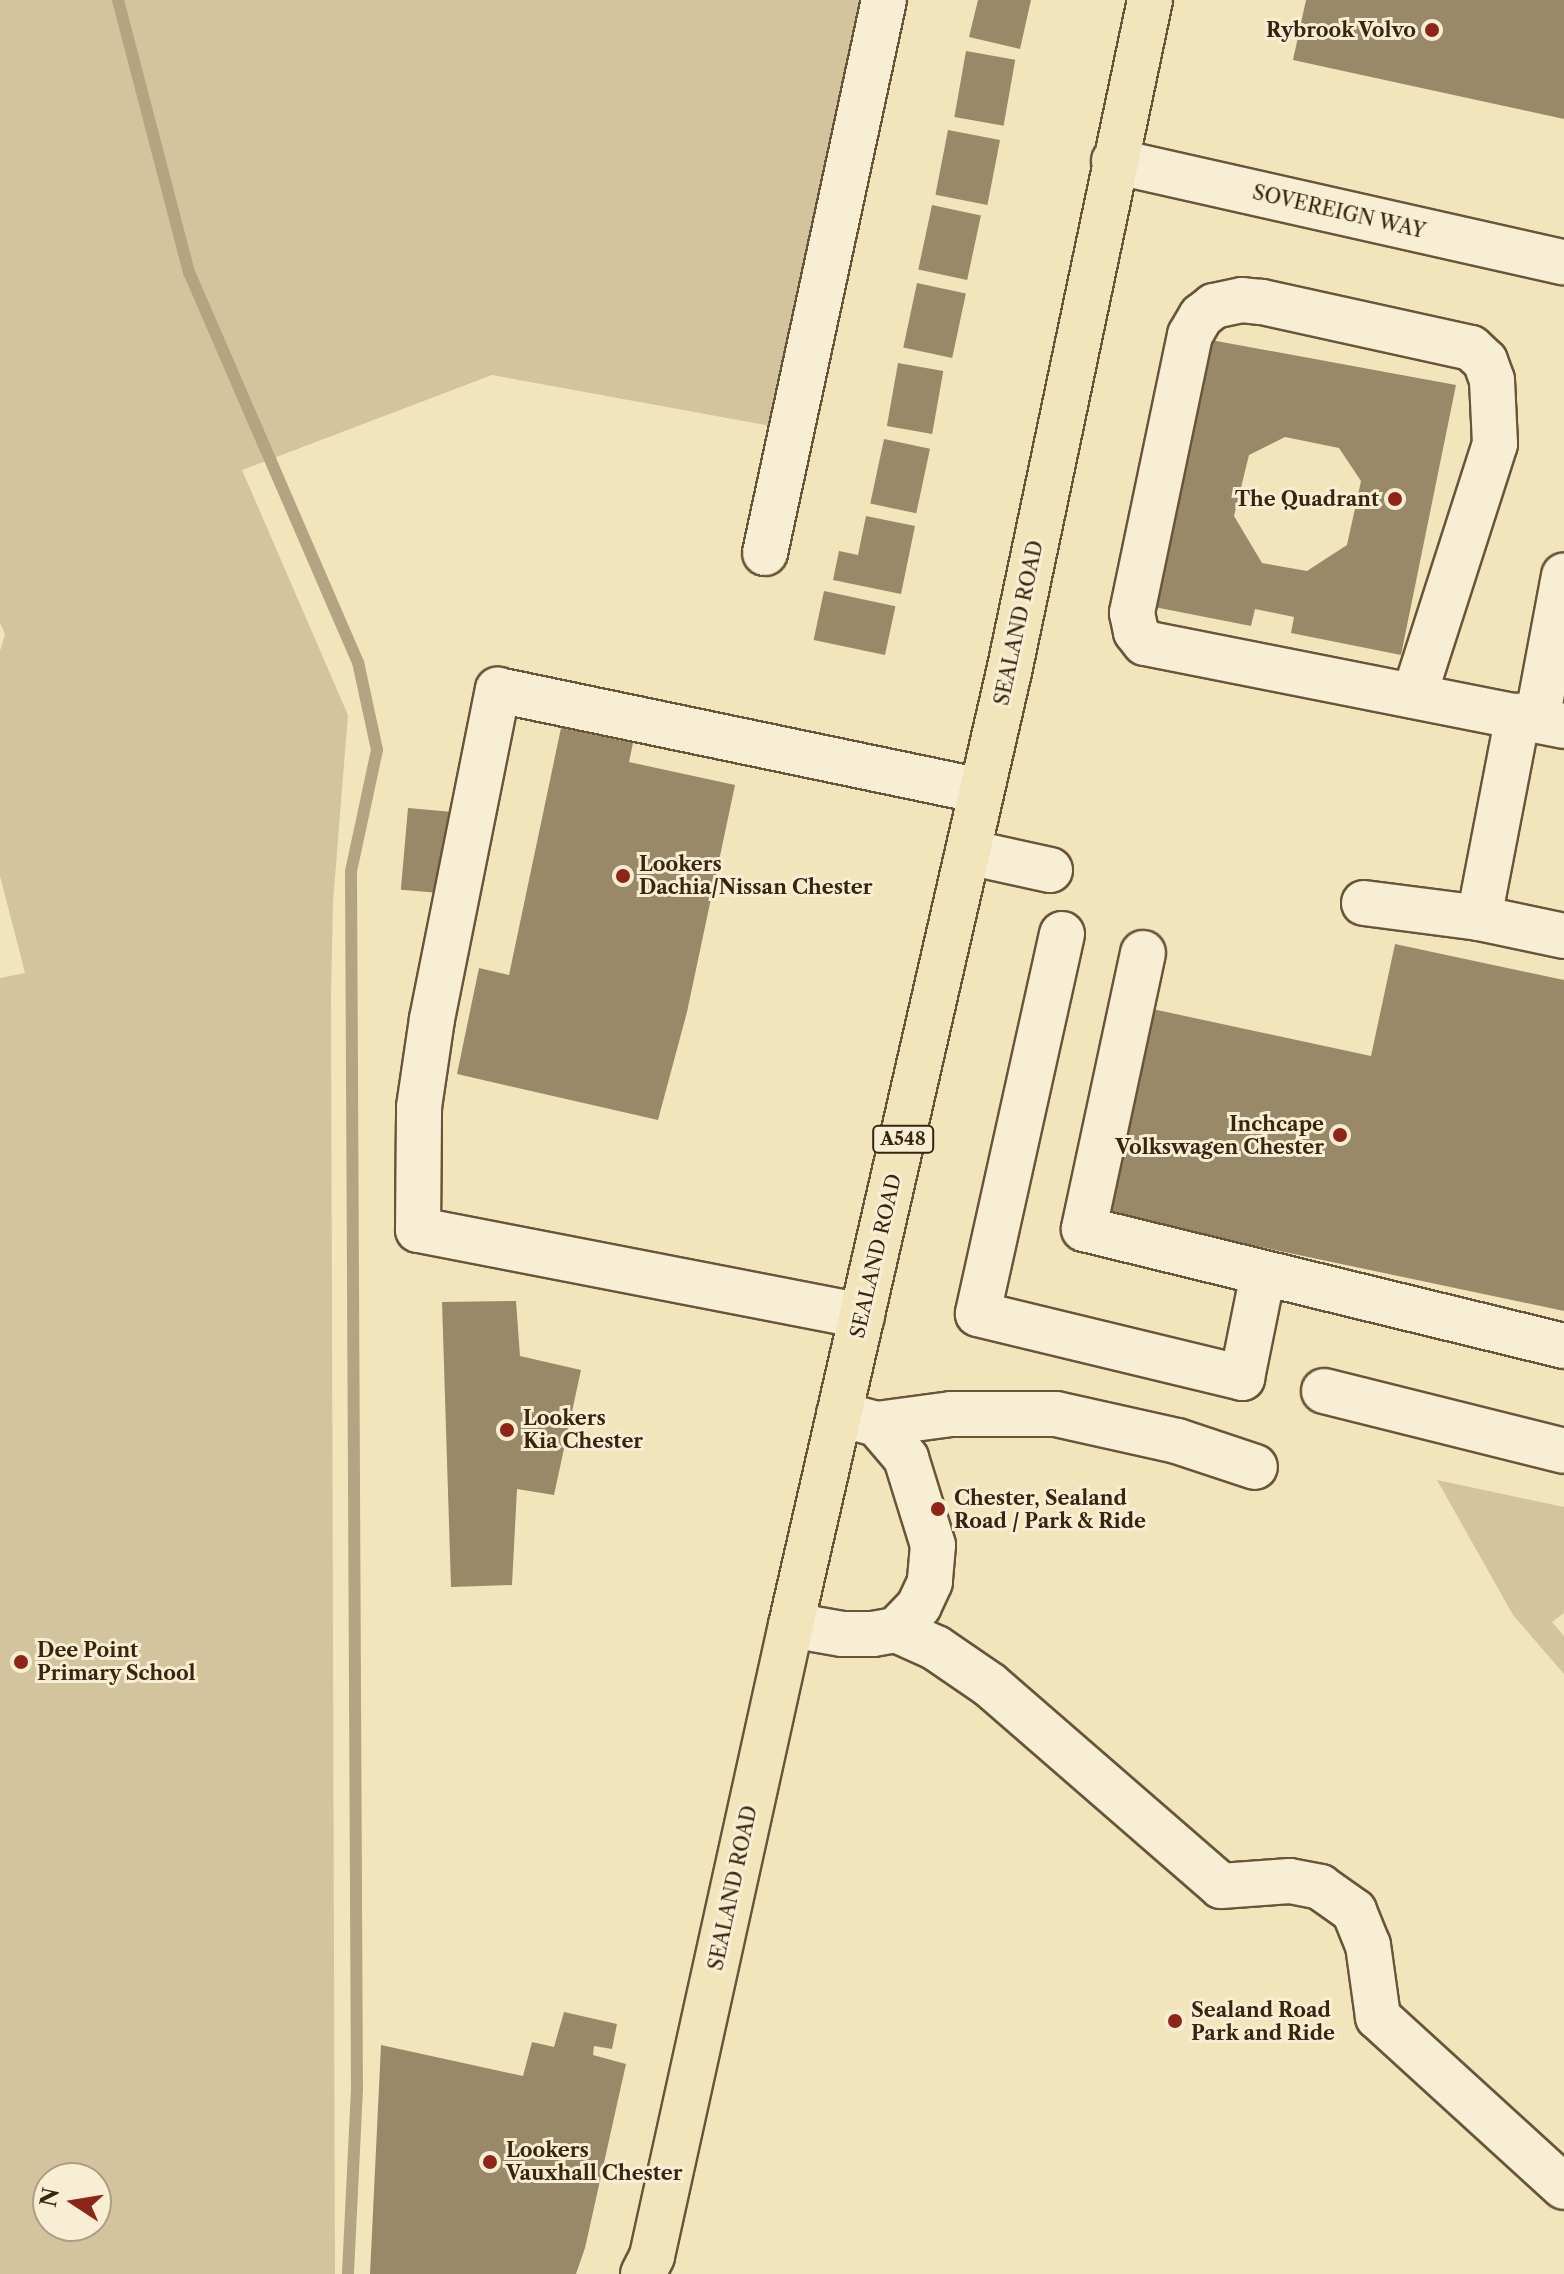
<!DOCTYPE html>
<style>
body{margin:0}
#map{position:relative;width:1564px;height:2274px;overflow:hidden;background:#f3e5bb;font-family:"Libre Caslon Text",serif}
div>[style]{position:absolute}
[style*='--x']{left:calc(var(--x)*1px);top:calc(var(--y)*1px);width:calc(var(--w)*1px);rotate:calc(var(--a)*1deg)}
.green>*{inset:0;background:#d3c49e}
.stream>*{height:12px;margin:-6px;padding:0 6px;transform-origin:6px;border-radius:6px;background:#b4a481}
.building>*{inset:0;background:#9a8968;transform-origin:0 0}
.roads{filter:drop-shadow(2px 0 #68553a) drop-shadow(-2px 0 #68553a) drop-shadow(0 2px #68553a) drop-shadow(0 -2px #68553a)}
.minor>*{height:44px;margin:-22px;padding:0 22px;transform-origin:22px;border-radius:22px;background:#f7eed3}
.major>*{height:44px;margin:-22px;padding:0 22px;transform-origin:22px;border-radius:22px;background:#f3e5bb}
.dots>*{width:22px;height:22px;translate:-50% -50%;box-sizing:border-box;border:4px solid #f7eed3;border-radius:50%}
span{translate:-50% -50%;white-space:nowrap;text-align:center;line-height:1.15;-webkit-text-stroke:6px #f7eed3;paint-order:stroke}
.shield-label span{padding:2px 6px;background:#f7eed3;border:2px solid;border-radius:6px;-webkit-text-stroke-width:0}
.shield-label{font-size:18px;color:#39250f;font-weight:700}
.poi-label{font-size:20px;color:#39250f;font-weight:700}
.right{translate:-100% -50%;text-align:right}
.left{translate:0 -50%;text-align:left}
.street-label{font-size:20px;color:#39250f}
.north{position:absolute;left:32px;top:2162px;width:80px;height:80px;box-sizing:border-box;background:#f7eed3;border:2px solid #ab9e85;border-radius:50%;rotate:282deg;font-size:22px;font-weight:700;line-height:32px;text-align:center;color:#39250f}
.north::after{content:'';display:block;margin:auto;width:28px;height:36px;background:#8f2418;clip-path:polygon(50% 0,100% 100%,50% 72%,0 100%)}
</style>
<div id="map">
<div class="green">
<i style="clip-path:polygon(evenodd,0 0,868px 0,776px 427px,492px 375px,242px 470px,348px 715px,333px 902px,331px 996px,335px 2274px,0 2274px,0 978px,25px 973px,0 876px,0 651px,5px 634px,0 623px,0 0,48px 2178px,96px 2178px,96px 2226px,48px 2226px,48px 2178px)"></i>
<i style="clip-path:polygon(1437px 1480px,1564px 1507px,1564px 1613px,1552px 1622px,1564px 1636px,1564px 1674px,1513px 1615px)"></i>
</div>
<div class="stream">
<i style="--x:118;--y:0;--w:281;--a:75.4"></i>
<i style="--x:189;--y:272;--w:425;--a:66.6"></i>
<i style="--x:358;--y:662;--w:90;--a:77.8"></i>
<i style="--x:377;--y:750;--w:124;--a:102.1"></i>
<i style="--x:351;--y:871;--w:1218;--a:89.72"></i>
<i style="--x:357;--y:2089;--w:185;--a:92.8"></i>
</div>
<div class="building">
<i style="clip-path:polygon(978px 0,1031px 0,1020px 49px,969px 37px)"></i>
<i style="clip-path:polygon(1306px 0,1564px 0,1564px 119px,1293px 60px)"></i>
<i style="left:966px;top:51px;width:50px;height:67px;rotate:10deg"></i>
<i style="left:948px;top:130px;width:53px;height:66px;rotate:11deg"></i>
<i style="left:932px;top:205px;width:50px;height:66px;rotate:12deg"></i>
<i style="left:917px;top:283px;width:50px;height:66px;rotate:12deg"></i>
<i style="clip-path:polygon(evenodd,1200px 338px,1456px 385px,1401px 655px,1291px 633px,1294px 617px,1255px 609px,1251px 626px,1144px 605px,1200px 338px,1285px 437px,1339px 448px,1361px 481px,1347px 545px,1307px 571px,1262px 563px,1234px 516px,1249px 455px,1285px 437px)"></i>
<i style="left:898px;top:363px;width:46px;height:64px;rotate:10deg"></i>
<i style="left:884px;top:439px;width:47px;height:66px;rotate:12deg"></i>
<i style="clip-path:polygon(866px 516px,915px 526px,901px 594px,833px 580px,839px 551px,858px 555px)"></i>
<i style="left:824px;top:591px;width:73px;height:50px;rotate:12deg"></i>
<i style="clip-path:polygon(561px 728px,633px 743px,629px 762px,735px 785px,687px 1012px,658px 1120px,457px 1074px,479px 968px,509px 975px)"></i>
<i style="left:408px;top:808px;width:45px;height:82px;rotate:5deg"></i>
<i style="clip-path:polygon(1395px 944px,1564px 980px,1564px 1311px,1100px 1213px,1143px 1007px,1371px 1056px)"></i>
<i style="clip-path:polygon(516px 1301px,520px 1356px,581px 1370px,554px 1495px,517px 1489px,512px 1585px,451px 1587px,442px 1302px)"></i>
<i style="clip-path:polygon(564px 2012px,617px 2024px,612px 2049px,594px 2046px,593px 2055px,626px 2064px,585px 2248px,576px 2274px,370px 2274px,381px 2045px,523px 2076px,532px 2042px,554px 2047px)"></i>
</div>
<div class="roads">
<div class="minor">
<i style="--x:1114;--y:161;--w:461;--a:12.7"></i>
<i style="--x:765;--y:553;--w:566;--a:-77.86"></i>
<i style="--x:1414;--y:696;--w:265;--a:-72.2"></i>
<i style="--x:1495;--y:444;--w:64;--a:-92.7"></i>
<i style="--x:1492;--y:380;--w:20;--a:-110"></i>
<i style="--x:1485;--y:361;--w:19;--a:-137"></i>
<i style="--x:1471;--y:348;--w:215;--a:-167.6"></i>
<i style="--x:1261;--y:302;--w:19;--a:-174"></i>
<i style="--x:1242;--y:300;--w:29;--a:168"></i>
<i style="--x:1214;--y:306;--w:16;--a:142"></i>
<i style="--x:1201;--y:316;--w:22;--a:120"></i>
<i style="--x:1190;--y:335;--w:284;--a:101.8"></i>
<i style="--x:1132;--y:613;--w:19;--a:78"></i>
<i style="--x:1136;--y:632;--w:14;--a:51"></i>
<i style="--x:1145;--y:643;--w:427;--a:11.2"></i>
<i style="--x:1537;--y:720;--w:147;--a:-79.4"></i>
<i style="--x:968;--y:852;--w:84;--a:12.4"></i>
<i style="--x:1364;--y:903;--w:116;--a:7.4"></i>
<i style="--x:1479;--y:918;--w:87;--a:12"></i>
<i style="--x:1479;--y:918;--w:206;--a:-79.1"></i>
<i style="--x:1062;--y:934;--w:389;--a:102.5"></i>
<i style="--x:978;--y:1314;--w:272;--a:13.6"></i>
<i style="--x:1242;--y:1378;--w:106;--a:-78.6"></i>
<i style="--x:1143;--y:953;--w:282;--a:102.1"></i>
<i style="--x:1084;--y:1229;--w:494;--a:13.7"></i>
<i style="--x:862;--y:1316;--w:452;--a:-169"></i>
<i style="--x:418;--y:1230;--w:123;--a:-89.5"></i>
<i style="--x:419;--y:1107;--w:89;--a:-81.6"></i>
<i style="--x:432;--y:1019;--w:336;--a:-78.7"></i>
<i style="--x:498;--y:690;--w:494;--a:11.8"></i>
<i style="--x:1324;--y:1391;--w:247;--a:14"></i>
<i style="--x:839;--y:1414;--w:39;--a:15"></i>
<i style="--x:877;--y:1424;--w:75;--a:-7.7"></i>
<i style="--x:951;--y:1414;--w:105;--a:0"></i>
<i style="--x:1056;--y:1414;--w:124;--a:12.6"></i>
<i style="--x:1177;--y:1441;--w:82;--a:18.4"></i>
<i style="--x:877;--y:1424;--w:45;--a:49.5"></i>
<i style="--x:906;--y:1458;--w:91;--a:72.8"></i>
<i style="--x:933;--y:1545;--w:37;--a:95"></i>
<i style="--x:930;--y:1582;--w:26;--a:115"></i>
<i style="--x:919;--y:1606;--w:33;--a:134"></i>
<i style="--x:791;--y:1625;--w:52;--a:10"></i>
<i style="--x:842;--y:1634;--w:31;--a:0"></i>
<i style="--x:873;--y:1634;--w:23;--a:-10"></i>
<i style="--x:896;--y:1630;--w:44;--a:24.2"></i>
<i style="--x:936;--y:1648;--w:65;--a:34.4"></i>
<i style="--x:990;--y:1685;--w:306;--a:41"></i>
<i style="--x:1221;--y:1886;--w:69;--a:-4.1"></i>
<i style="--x:1290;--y:1881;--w:31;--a:11"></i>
<i style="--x:1320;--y:1887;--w:42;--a:35.2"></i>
<i style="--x:1354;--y:1911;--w:37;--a:68"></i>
<i style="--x:1368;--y:1945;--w:73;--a:82.1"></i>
<i style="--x:1378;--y:2017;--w:252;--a:42.4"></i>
</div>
<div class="major">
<i style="--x:643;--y:2274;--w:20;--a:-63"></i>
<i style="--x:652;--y:2256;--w:646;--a:-77.58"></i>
<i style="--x:791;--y:1625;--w:978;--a:-77.12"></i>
<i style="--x:1009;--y:672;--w:687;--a:-78.15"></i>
</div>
</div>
<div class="dots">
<i style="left:1432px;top:30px;background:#8f2418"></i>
<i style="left:1395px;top:499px;background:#8f2418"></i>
<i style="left:623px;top:876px;background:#8f2418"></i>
<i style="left:1340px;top:1135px;background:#8f2418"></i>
<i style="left:507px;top:1430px;background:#8f2418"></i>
<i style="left:938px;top:1509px;background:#8f2418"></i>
<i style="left:21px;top:1662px;background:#8f2418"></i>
<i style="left:1175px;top:2021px;background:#8f2418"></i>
<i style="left:490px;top:2162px;background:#8f2418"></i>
</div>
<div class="shield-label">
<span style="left:903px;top:1139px">A548</span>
</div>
<div class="poi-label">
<span class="right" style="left:1416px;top:30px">Rybrook Volvo</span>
<span class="right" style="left:1379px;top:499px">The Quadrant</span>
<span class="left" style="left:639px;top:876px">Lookers<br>Dachia/Nissan Chester</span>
<span class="right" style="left:1324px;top:1136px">Inchcape<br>Volkswagen Chester</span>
<span class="left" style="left:523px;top:1430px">Lookers<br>Kia Chester</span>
<span class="left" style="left:954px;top:1510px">Chester, Sealand<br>Road / Park &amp; Ride</span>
<span class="left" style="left:37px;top:1662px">Dee Point<br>Primary School</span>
<span class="left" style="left:1191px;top:2022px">Sealand Road<br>Park and Ride</span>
<span class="left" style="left:506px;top:2162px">Lookers<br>Vauxhall Chester</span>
</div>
<div class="street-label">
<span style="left:1339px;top:212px;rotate:13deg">SOVEREIGN WAY</span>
<span style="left:1019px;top:623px;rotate:-78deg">SEALAND ROAD</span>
<span style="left:876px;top:1256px;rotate:-77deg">SEALAND ROAD</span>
<span style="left:733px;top:1888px;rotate:-78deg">SEALAND ROAD</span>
</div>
<div class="north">N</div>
</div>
